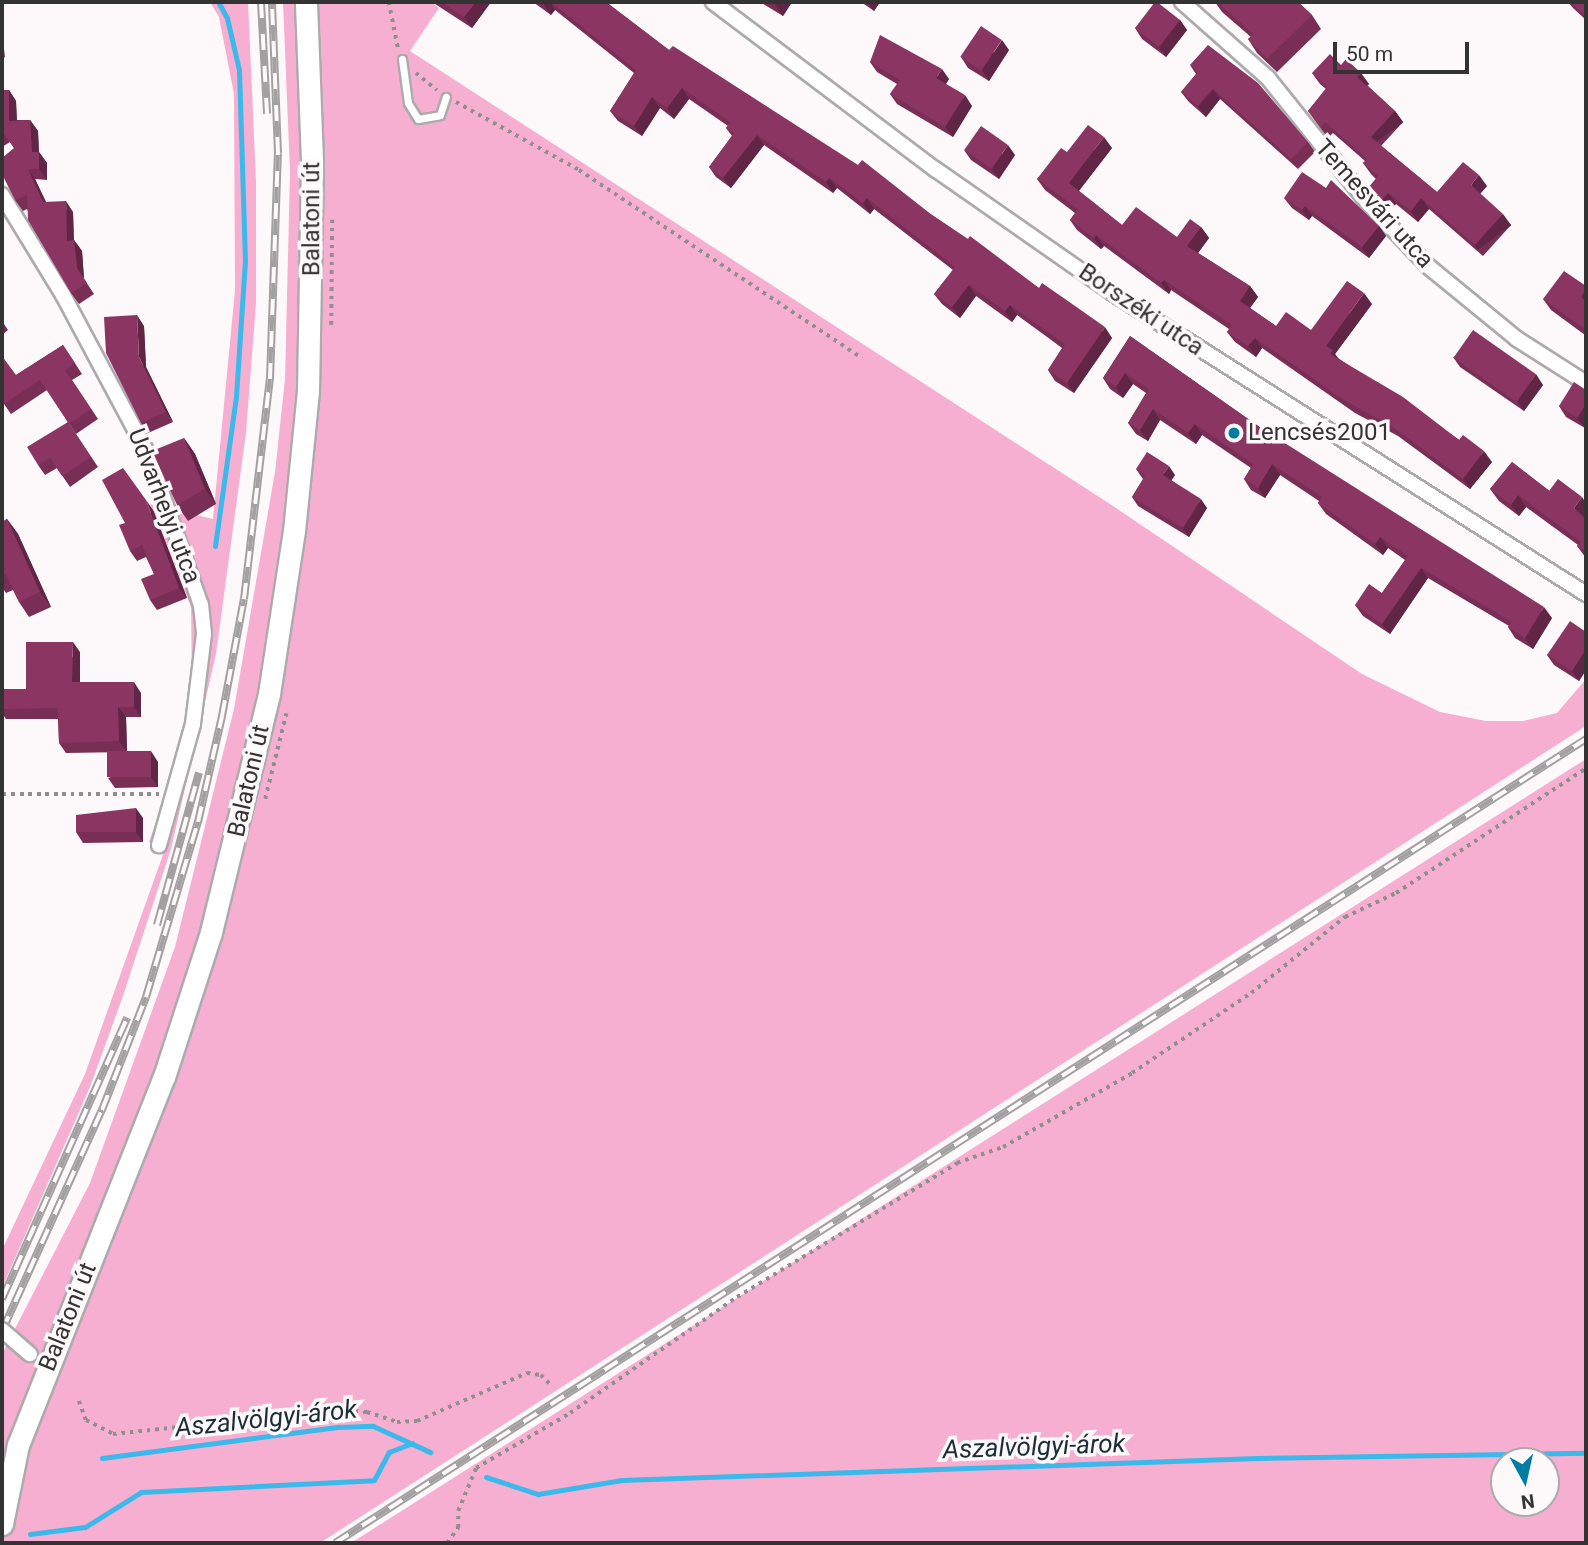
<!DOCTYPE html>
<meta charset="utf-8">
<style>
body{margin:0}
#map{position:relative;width:1588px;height:1545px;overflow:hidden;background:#fdf9fb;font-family:Roboto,sans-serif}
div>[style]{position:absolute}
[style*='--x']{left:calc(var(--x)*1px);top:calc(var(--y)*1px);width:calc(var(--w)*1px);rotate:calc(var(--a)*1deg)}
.green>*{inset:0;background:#f6afd0}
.stream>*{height:5px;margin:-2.5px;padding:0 2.5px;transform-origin:2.5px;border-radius:2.5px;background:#3ab9ea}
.path>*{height:3.5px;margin-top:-1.75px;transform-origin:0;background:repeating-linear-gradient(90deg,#908e8f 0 3.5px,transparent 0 8.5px)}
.roads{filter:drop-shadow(2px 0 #aeaaac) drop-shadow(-2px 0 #aeaaac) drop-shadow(0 2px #aeaaac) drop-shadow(0 -2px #aeaaac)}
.service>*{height:7px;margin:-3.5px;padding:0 3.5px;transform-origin:3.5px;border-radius:3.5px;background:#fff}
.minor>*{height:14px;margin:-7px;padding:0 7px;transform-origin:7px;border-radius:7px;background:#fff}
.secondary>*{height:21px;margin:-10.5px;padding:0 10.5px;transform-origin:10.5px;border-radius:10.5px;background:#fff}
.rail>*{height:8px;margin-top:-4px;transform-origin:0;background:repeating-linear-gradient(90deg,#fdf9fb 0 16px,#a2a0a1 0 32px);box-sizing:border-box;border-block:2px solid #a2a0a1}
.bridges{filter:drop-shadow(2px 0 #aeaaac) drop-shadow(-2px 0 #aeaaac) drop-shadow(0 2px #aeaaac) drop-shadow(0 -2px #aeaaac)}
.minor-bridge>*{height:14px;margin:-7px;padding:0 7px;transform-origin:7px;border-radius:7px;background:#fff}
.wall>*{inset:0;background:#782e55}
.shaded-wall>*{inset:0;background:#612545;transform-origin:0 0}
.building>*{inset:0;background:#8b3563;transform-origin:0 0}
.dots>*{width:19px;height:19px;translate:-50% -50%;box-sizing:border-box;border:4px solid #fdf9fb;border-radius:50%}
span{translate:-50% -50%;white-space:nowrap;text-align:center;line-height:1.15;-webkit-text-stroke:7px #fdf9fb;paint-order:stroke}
.street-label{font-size:24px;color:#343333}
.poi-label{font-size:24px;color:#343333}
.left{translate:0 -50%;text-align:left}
.water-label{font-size:26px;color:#1a2e38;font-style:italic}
.frame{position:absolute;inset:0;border:4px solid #343333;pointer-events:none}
.north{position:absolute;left:1490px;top:1447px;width:70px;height:70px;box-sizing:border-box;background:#fdf9fb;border:2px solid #adaaab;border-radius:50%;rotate:172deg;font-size:19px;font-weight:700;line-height:28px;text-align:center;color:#343333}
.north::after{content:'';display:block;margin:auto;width:24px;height:32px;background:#007da3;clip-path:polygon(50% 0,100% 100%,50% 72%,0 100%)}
.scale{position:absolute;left:1333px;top:42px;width:136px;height:32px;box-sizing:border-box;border:4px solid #343333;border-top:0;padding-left:9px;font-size:21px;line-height:24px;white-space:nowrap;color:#343333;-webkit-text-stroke:5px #fdf9fb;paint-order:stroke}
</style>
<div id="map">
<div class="green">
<i style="clip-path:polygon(210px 2px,248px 2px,256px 180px,256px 303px,246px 433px,216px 654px,171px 849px,123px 996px,90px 1087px,2px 1288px,2px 1250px,85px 1074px,165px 849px,149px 842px,174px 773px,192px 689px,191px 607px,150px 504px,213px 519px,235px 290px,234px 94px,219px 17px)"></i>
<i style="clip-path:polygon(283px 2px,431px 2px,439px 8px,410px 51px,1110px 504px,1362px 674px,1440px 712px,1486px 721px,1523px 721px,1557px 713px,1586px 679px,1586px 726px,320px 1543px,2px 1543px,2px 1354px,90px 1183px,175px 947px,234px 709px,275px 472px,285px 379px,290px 172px)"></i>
<i style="clip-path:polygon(evenodd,1586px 759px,1586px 1543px,351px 1543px,1586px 759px,1546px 1461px,1546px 1503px,1504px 1503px,1504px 1461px,1546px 1461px)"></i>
</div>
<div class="stream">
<i style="--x:215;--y:546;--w:151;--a:-82"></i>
<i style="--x:236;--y:396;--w:135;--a:-86.2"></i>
<i style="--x:245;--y:261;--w:191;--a:-91.8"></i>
<i style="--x:239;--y:70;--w:53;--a:-103"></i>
<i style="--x:227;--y:18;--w:18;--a:-119"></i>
<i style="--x:102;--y:1458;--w:239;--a:-7.5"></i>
<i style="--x:339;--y:1427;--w:34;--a:-2"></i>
<i style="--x:373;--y:1426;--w:63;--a:24.5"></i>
<i style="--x:486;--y:1477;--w:55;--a:18.1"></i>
<i style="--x:538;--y:1494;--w:85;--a:-9.5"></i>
<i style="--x:622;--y:1480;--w:636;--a:-1.98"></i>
<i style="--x:1258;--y:1458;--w:328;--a:-0.9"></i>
<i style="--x:30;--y:1534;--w:55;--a:-7.3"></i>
<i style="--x:85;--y:1527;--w:66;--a:-32"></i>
<i style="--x:141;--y:1492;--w:233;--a:-2.9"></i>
<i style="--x:374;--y:1480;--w:32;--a:-62"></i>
<i style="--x:389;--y:1452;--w:25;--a:-21"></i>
</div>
<div class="path">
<i style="--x:389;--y:2;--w:47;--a:78.9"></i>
<i style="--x:416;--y:73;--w:27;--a:39"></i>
<i style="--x:456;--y:102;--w:141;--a:28.9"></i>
<i style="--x:579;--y:170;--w:340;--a:33.6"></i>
<i style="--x:331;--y:325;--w:105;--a:-89.5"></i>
<i style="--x:3;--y:794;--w:156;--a:0"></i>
<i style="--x:265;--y:799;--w:88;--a:-76.1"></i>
<i style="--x:79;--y:1401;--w:20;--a:70"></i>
<i style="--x:86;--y:1420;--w:30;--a:27"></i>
<i style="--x:113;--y:1434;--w:226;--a:-6.1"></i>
<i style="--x:338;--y:1410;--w:29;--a:4"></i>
<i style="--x:367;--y:1412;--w:32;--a:18"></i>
<i style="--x:397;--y:1422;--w:20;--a:-3"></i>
<i style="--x:417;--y:1421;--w:120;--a:-23.6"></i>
<i style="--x:527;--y:1373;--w:14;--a:8"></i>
<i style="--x:541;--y:1375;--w:16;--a:45"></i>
<i style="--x:447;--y:1543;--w:19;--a:-54"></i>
<i style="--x:458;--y:1528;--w:17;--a:-90"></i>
<i style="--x:458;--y:1511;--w:47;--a:-67.3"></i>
<i style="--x:476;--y:1468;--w:109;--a:-30.3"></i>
<i style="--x:570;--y:1413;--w:203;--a:-34.8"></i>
<i style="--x:737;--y:1297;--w:258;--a:-31.3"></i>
<i style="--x:957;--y:1163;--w:49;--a:-19.2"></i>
<i style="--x:1003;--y:1147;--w:149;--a:-29.8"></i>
<i style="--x:1132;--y:1073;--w:143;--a:-33.9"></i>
<i style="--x:1251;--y:993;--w:121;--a:-39"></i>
<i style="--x:1345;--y:917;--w:56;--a:-25.2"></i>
<i style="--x:1396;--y:893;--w:227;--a:-33.3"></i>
</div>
<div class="roads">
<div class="service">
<i style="--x:402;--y:59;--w:44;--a:82.2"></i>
<i style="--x:408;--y:103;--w:19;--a:58"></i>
<i style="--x:418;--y:119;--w:22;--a:-10"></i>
<i style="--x:440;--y:115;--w:19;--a:-72"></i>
</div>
<div class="minor">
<i style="--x:713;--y:2;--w:278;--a:37"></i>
<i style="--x:935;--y:169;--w:218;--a:34.9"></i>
<i style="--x:1114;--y:294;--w:559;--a:32.44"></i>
<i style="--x:1182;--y:2;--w:115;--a:41.5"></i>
<i style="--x:1268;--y:78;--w:161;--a:51.3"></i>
<i style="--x:1369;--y:204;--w:87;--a:46.4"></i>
<i style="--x:1429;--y:267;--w:114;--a:39.3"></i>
<i style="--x:1517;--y:339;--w:82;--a:32.5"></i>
<i style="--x:2;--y:195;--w:117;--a:58.6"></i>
<i style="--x:63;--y:295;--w:180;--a:61.9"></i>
<i style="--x:148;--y:454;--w:160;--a:70.7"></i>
<i style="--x:201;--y:605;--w:29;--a:84"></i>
<i style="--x:204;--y:634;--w:91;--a:97"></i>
<i style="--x:193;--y:724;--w:126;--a:105.7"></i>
</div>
<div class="secondary">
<i style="--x:2;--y:1524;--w:81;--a:-78.6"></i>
<i style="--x:18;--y:1445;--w:396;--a:-68.4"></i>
<i style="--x:164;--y:1077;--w:152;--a:-72"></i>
<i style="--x:211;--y:932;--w:245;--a:-76.3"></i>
<i style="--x:269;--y:694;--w:165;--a:-81.3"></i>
<i style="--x:294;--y:531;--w:141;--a:-84.3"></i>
<i style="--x:308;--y:391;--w:231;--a:-89"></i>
<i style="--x:312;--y:160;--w:158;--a:-92.2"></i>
</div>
</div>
<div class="rail">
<i style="--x:261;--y:2;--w:112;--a:86.9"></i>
<i style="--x:157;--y:925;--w:158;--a:-74.6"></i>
<i style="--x:2;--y:1299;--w:308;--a:-66"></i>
<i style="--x:2;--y:1331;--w:243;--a:-65.7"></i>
<i style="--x:102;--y:1110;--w:121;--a:-68.7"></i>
<i style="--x:146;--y:997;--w:183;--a:-73.5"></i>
<i style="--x:198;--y:822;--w:109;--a:-77.2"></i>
<i style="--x:222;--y:716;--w:119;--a:-79.4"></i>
<i style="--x:244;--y:599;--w:222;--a:-83.3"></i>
<i style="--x:270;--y:379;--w:226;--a:-88"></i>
<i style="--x:278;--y:153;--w:151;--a:-92.3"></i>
<i style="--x:335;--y:1543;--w:1487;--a:-32.73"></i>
</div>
<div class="bridges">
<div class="minor-bridge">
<i style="--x:2;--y:1330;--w:37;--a:41"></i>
</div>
</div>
<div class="wall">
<i style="clip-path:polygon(432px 2px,491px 2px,472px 28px)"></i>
<i style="clip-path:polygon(533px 2px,606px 2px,669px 50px,932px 215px,1112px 338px,1074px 393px,1055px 381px,1048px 370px,1062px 348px,1017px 315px,1012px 322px,976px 296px,960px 318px,942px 304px,934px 294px,953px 270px,874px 209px,870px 214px,837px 188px,833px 193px,764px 145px,731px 188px,716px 177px,709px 167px,732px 136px,726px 128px,728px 126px,689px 99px,674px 119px,660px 108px,642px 136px,618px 121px,610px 111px,634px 73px,555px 10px,551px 15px)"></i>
<i style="clip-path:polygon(760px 2px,792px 2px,783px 16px)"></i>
<i style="clip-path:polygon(861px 2px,880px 2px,874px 11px)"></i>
<i style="clip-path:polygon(1215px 2px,1298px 2px,1312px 15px,1321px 29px,1277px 72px,1257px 53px,1248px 39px,1251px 37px,1222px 12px)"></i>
<i style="clip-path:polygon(1568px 2px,1586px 2px,1586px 20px,1573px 8px)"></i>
<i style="clip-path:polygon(1180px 20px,1187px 30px,1166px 57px,1142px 39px,1135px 28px)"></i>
<i style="clip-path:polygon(1009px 50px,989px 81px,968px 68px,961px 57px)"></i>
<i style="clip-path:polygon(870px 62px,949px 79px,946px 84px,972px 106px,953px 137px,897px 104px,890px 94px,897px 84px,877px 72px)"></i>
<i style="clip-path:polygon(1190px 65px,1308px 142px,1315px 152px,1298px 169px,1220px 99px,1206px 117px,1189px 102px,1181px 92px,1196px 74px)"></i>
<i style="clip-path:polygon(1341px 65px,1369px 84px,1367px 85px,1395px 111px,1403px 122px,1381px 146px,1437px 192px,1487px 186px,1480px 194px,1511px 225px,1483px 256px,1429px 209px,1418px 222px,1396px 204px,1389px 211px,1377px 198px,1369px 187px,1376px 179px,1371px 174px,1363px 163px,1365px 161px,1333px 133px,1328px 138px,1316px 122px,1308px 111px,1326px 89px,1320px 84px,1312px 73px)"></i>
<i style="clip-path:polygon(2px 90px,9px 90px,16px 101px,17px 120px,30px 120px,38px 131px,39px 152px,47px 163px,47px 180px,35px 179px,46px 202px,73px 212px,74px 240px,82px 251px,84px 279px,94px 294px,79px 304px,71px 293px,27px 209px,23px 211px,15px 200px,14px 148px,10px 142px,2px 147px)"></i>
<i style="clip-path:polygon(1112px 148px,1079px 191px,1122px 225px,1177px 237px,1201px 227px,1209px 238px,1198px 253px,1250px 286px,1258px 297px,1250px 308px,1276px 326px,1311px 330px,1372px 304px,1335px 354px,1338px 358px,1492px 462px,1470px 489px,1398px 436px,1355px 413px,1262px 348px,1256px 357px,1235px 342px,1227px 332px,1229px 329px,1171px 290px,1169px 294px,1104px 246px,1101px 249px,1077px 230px,1070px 220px,1075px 213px,1045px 190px,1037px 179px,1067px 152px)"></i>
<i style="clip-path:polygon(964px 150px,1015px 155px,999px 179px,971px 160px)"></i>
<i style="clip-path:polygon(1284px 198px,1379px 226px,1386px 236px,1369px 258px,1312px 216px,1309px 220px,1292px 208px)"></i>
<i style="clip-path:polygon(1586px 286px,1586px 341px,1584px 337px,1585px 335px,1551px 310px,1543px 299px)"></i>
<i style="clip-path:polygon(2px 321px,8px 330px,2px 335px)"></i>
<i style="clip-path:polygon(144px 326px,146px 367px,173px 422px,148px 433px,141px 423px)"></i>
<i style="clip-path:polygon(1130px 336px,1261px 428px,1552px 618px,1533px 649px,1515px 638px,1508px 627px,1509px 626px,1428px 578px,1390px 634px,1363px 616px,1355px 605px,1382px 593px,1405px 560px,1388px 548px,1383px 555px,1326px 514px,1318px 503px,1319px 501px,1280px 475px,1265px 498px,1251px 490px,1244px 479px,1251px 468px,1202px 435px,1196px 444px,1160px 420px,1148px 441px,1136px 434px,1128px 423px,1146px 393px,1133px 384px,1123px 398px,1110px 389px,1103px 378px)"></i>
<i style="clip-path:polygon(63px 345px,82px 374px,72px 380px,98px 419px,76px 434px,47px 390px,11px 414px,2px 401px,16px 375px)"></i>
<i style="clip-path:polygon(1453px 357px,1543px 385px,1524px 411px,1460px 367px)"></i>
<i style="clip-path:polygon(1586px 390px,1586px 426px,1585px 428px,1566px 417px,1559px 406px)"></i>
<i style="clip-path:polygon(68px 422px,98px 467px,70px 487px,57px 468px,45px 475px,38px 465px)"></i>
<i style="clip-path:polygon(184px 438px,195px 454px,216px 504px,188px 521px,177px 505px)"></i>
<i style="clip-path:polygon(1512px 462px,1586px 519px,1586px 558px,1577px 546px,1578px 545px,1526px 507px,1519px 516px,1499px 501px,1490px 489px)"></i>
<i style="clip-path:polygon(1136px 469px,1175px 475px,1171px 480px,1207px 508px,1189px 537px,1138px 506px,1132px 497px,1143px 479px)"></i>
<i style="clip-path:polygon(153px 510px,187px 598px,157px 610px,150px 600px,154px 574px,146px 557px,137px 561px,130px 551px)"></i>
<i style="clip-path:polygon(7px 519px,18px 534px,51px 607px,29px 617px,19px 602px,13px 590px,6px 593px,2px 587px,2px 522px)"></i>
<i style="clip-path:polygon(1586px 632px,1586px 670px,1579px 681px,1554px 665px,1547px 655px)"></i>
<i style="clip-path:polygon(80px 652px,80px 682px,141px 693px,141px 717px,126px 717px,127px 752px,66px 753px,59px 743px,58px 719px,6px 719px,2px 713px,2px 689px,26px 689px)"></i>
<i style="clip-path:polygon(158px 762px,158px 787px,115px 788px,108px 778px)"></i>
<i style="clip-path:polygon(143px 818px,143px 842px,83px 843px,76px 832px)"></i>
</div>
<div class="shaded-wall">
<i style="clip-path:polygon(476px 2px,491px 2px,472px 28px,464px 17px)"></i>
<i style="clip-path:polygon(546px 2px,550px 2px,555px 10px,551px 15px,544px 5px)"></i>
<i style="clip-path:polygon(777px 2px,792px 2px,783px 16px,775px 5px)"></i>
<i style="clip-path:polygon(868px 2px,880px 2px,874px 11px,868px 3px)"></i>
<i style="clip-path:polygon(1180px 20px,1187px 30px,1166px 57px,1159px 47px)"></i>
<i style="clip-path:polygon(2px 38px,3px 40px,5px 58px,2px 54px)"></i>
<i style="clip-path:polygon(1002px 40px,1009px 50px,989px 81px,982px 70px)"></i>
<i style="clip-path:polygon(942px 69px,949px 79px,943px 88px,936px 78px)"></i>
<i style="left:1361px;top:73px;width:14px;height:6px;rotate:54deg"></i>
<i style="clip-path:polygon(682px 88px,689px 99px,674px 119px,667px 108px)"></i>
<i style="clip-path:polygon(1213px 89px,1220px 99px,1206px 117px,1198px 106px)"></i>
<i style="clip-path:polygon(9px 90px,16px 101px,17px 131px,9px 121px)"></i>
<i style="clip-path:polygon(965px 95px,972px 106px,953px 137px,945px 127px)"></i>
<i style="clip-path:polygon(652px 97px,660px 108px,642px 136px,634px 126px)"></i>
<i style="left:1395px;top:111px;width:14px;height:35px;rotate:54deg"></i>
<i style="clip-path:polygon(30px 120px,38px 131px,39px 158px,39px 152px,47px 163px,47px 180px,39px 169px,32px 152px)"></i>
<i style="clip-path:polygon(757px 135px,764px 145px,731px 188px,723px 178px)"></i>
<i style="clip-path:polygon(1104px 137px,1112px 148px,1077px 193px,1069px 183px)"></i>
<i style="clip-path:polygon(1008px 145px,1015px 155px,999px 179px,992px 169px)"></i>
<i style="clip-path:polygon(28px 169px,35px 179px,51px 213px,43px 202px)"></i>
<i style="clip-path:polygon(1479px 175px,1487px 186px,1478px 196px,1471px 185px)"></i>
<i style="clip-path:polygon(829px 178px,837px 188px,833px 193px,826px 182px)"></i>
<i style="clip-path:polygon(1388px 193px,1396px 204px,1389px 211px,1382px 200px)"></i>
<i style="clip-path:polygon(867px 198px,874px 209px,870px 214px,863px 203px)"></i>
<i style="clip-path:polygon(1421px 198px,1429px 209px,1418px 222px,1411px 211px)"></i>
<i style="clip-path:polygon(66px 201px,73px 212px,74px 252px,67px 241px)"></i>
<i style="clip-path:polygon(1305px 206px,1312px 216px,1309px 220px,1302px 210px)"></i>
<i style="left:1503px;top:214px;width:14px;height:42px;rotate:54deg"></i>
<i style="clip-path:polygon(1379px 226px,1386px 236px,1369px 258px,1362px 247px)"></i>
<i style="clip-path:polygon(1201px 227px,1209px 238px,1195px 257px,1187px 246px)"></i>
<i style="clip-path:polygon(1096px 235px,1104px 246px,1101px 249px,1094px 238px)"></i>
<i style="clip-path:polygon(74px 240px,82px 251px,84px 279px,94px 294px,77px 268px)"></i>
<i style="clip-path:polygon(1164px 280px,1171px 290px,1169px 294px,1161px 283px)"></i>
<i style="clip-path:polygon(969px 285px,976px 296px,960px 318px,952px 307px)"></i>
<i style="clip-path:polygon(1250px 286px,1258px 297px,1247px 312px,1240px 301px)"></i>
<i style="clip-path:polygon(1586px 289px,1586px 305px,1581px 297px)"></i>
<i style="clip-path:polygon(1364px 293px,1372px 304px,1335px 354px,1340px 361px,1338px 364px,1326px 346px)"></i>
<i style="clip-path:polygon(1010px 305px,1017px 315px,1012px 322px,1005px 311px)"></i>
<i style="clip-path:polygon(137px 315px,144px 326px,146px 367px,173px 422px,166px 412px,139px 357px)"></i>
<i style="clip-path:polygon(1105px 327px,1112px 338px,1074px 393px,1067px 383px)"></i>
<i style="clip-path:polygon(1255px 338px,1262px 348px,1256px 357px,1248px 346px)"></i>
<i style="clip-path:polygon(1125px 373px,1133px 384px,1123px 398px,1116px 387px)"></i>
<i style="clip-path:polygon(1536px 374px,1543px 385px,1524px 411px,1517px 401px)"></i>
<i style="clip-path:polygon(1586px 404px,1586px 426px,1585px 428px,1577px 418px)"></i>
<i style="clip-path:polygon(1153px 409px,1160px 420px,1148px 441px,1140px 430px)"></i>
<i style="clip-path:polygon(1195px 424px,1202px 435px,1196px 444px,1188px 433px)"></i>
<i style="clip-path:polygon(184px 438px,195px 454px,216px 504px,205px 489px)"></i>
<i style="clip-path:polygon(1484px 451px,1492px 462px,1470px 489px,1463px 479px)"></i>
<i style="clip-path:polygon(1272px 464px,1280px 475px,1265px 498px,1258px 488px)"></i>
<i style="clip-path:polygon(1169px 466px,1175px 475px,1169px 484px,1163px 475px)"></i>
<i style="clip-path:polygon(1518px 495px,1526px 507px,1519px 516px,1511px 505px)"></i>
<i style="clip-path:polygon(1582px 497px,1586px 503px,1586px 514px,1582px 520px,1574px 508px)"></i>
<i style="clip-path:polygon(1201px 499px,1207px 508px,1189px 537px,1183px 528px)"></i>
<i style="clip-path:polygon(146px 500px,153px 510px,187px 598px,179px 588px)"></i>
<i style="clip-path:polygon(7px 519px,18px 534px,51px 607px,40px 592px)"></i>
<i style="clip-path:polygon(1380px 537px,1388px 548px,1383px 555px,1375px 544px)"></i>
<i style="clip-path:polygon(1421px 568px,1428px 578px,1390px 634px,1382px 624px)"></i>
<i style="clip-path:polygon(1544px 607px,1552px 618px,1533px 649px,1525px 638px)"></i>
<i style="clip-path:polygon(73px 642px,80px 652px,80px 692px,72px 682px)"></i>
<i style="clip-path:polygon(1586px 649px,1586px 670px,1579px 681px,1572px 671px)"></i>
<i style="clip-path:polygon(134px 682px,141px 693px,141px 717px,134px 707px)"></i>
<i style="clip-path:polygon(118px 707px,126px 717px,127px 752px,119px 741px)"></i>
<i style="clip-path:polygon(151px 751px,158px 762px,158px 787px,151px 777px)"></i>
<i style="clip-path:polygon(136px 808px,143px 818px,143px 842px,136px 832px)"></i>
</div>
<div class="building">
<i style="clip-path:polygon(441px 2px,476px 2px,464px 17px)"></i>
<i style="clip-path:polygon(551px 2px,606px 2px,669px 50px,673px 46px,858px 165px,862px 160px,932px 215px,968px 239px,970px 236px,1039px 288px,1042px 283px,1105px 327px,1067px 383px,1048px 370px,1065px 344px,1010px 305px,1005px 311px,969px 285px,952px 307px,934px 294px,955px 267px,867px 198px,863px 203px,829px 178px,826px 182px,757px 135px,723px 178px,709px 167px,734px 133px,726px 128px,730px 122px,682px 88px,667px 108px,652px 97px,634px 126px,610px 111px,636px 70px)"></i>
<i style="clip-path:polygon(1155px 2px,1157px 2px,1180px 20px,1159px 47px,1135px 28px)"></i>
<i style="clip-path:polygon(1217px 2px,1298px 2px,1312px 15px,1267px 59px,1248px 39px,1253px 34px)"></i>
<i style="clip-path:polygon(1570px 2px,1586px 2px,1586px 17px)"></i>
<i style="left:981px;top:26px;width:25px;height:37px;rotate:34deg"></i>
<i style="clip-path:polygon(880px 35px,942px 69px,936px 78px,965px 95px,945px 127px,890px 94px,900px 80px,870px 62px)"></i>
<i style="clip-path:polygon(1208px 45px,1258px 83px,1308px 142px,1291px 159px,1213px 89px,1198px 106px,1181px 92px,1198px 72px,1190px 65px)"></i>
<i style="clip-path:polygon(1330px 54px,1341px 65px,1346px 59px,1361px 73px,1357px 77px,1395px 111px,1371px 137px,1437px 192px,1463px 162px,1479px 175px,1471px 185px,1503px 214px,1475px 245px,1421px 198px,1411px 211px,1388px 193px,1382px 200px,1369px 187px,1378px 176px,1363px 163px,1367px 159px,1325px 122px,1321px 127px,1308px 111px,1327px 87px,1312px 73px)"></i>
<i style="clip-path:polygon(2px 90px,9px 90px,9px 121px,30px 120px,32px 152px,39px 152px,39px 169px,28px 169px,43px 202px,66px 201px,67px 241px,74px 240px,77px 268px,87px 283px,71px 293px,28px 220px,27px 195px,15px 200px,2px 174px,2px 158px,14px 148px,2px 131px)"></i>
<i style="clip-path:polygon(1088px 125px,1104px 137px,1069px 183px,1122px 225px,1136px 207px,1177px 237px,1190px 219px,1201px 227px,1187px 246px,1250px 286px,1240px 301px,1276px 326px,1286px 312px,1311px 330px,1347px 281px,1364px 293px,1326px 346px,1333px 350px,1330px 354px,1403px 397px,1459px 440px,1463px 435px,1484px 451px,1463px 479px,1390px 425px,1347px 402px,1255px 338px,1248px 346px,1227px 332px,1232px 325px,1164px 280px,1161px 283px,1096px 235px,1094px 238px,1070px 220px,1078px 209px,1037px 179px,1061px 148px,1067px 152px)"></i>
<i style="left:981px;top:126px;width:33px;height:29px;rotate:35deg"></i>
<i style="clip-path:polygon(1302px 172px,1326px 188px,1331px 180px,1379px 226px,1362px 247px,1305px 206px,1302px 210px,1284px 198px)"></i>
<i style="clip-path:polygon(1564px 271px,1586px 286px,1586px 289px,1581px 297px,1586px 301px,1586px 330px,1543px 299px)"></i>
<i style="clip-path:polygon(137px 315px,139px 357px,166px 412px,141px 423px,106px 353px,104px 317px)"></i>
<i style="left:1473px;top:330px;width:77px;height:34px;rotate:35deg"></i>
<i style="clip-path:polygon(1130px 336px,1261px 428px,1544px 607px,1525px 638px,1508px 627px,1512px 622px,1421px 568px,1382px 624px,1355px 605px,1369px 584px,1382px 593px,1408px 556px,1380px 537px,1375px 544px,1318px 503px,1322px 497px,1272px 464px,1258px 488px,1244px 479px,1253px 464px,1195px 424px,1188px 433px,1153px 409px,1140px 430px,1128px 423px,1149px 389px,1125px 373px,1116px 387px,1103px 378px)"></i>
<i style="clip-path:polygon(63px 345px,75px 363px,65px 370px,91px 409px,69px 424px,40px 380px,4px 404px,2px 401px,2px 356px,16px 375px)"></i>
<i style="clip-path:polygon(1574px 382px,1586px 390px,1586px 404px,1577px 418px,1559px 406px)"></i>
<i style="clip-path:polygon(68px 422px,91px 457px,62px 476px,50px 458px,38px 465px,27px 447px)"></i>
<i style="clip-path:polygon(184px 438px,205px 489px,177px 505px,152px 451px)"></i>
<i style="clip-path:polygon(1147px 452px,1169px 466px,1163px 475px,1201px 499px,1183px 528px,1132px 497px,1145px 476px,1136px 469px)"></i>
<i style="clip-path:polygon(1512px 462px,1549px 491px,1558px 479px,1582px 497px,1574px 508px,1586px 519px,1586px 552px,1577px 546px,1581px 542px,1518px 495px,1511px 505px,1490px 489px)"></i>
<i style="clip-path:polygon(123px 468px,146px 500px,179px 588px,150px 600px,141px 579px,154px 574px,142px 545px,130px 551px,119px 525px,125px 523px,102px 480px)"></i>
<i style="clip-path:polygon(7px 519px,40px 592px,19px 602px,6px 574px,2px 575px,2px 522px)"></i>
<i style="clip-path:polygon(1570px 621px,1586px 632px,1586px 649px,1572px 671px,1547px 655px)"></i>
<i style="clip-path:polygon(26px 642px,73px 642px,72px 682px,134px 682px,134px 707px,118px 707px,119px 741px,59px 743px,58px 708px,2px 709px,2px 689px,26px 689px)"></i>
<i style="left:151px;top:751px;width:26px;height:44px;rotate:90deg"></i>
<i style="clip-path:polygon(136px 808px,136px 832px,76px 832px,76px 815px)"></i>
</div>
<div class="dots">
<i style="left:1234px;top:433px;background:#007da3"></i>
</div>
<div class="street-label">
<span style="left:1374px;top:204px;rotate:48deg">Temesvári utca</span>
<span style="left:312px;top:219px;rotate:-90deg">Balatoni út</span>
<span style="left:1141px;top:310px;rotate:34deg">Borszéki utca</span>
<span style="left:164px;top:506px;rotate:69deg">Udvarhelyi utca</span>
<span style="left:249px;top:781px;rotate:-77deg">Balatoni út</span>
<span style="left:68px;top:1317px;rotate:-68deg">Balatoni út</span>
</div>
<div class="poi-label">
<span class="left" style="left:1248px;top:433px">Lencsés2001</span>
</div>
<div class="water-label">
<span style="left:266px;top:1419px;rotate:-6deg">Aszalvölgyi-árok</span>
<span style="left:1034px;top:1447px;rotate:-2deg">Aszalvölgyi-árok</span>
</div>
<div class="frame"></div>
<div class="north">N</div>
<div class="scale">50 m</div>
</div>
